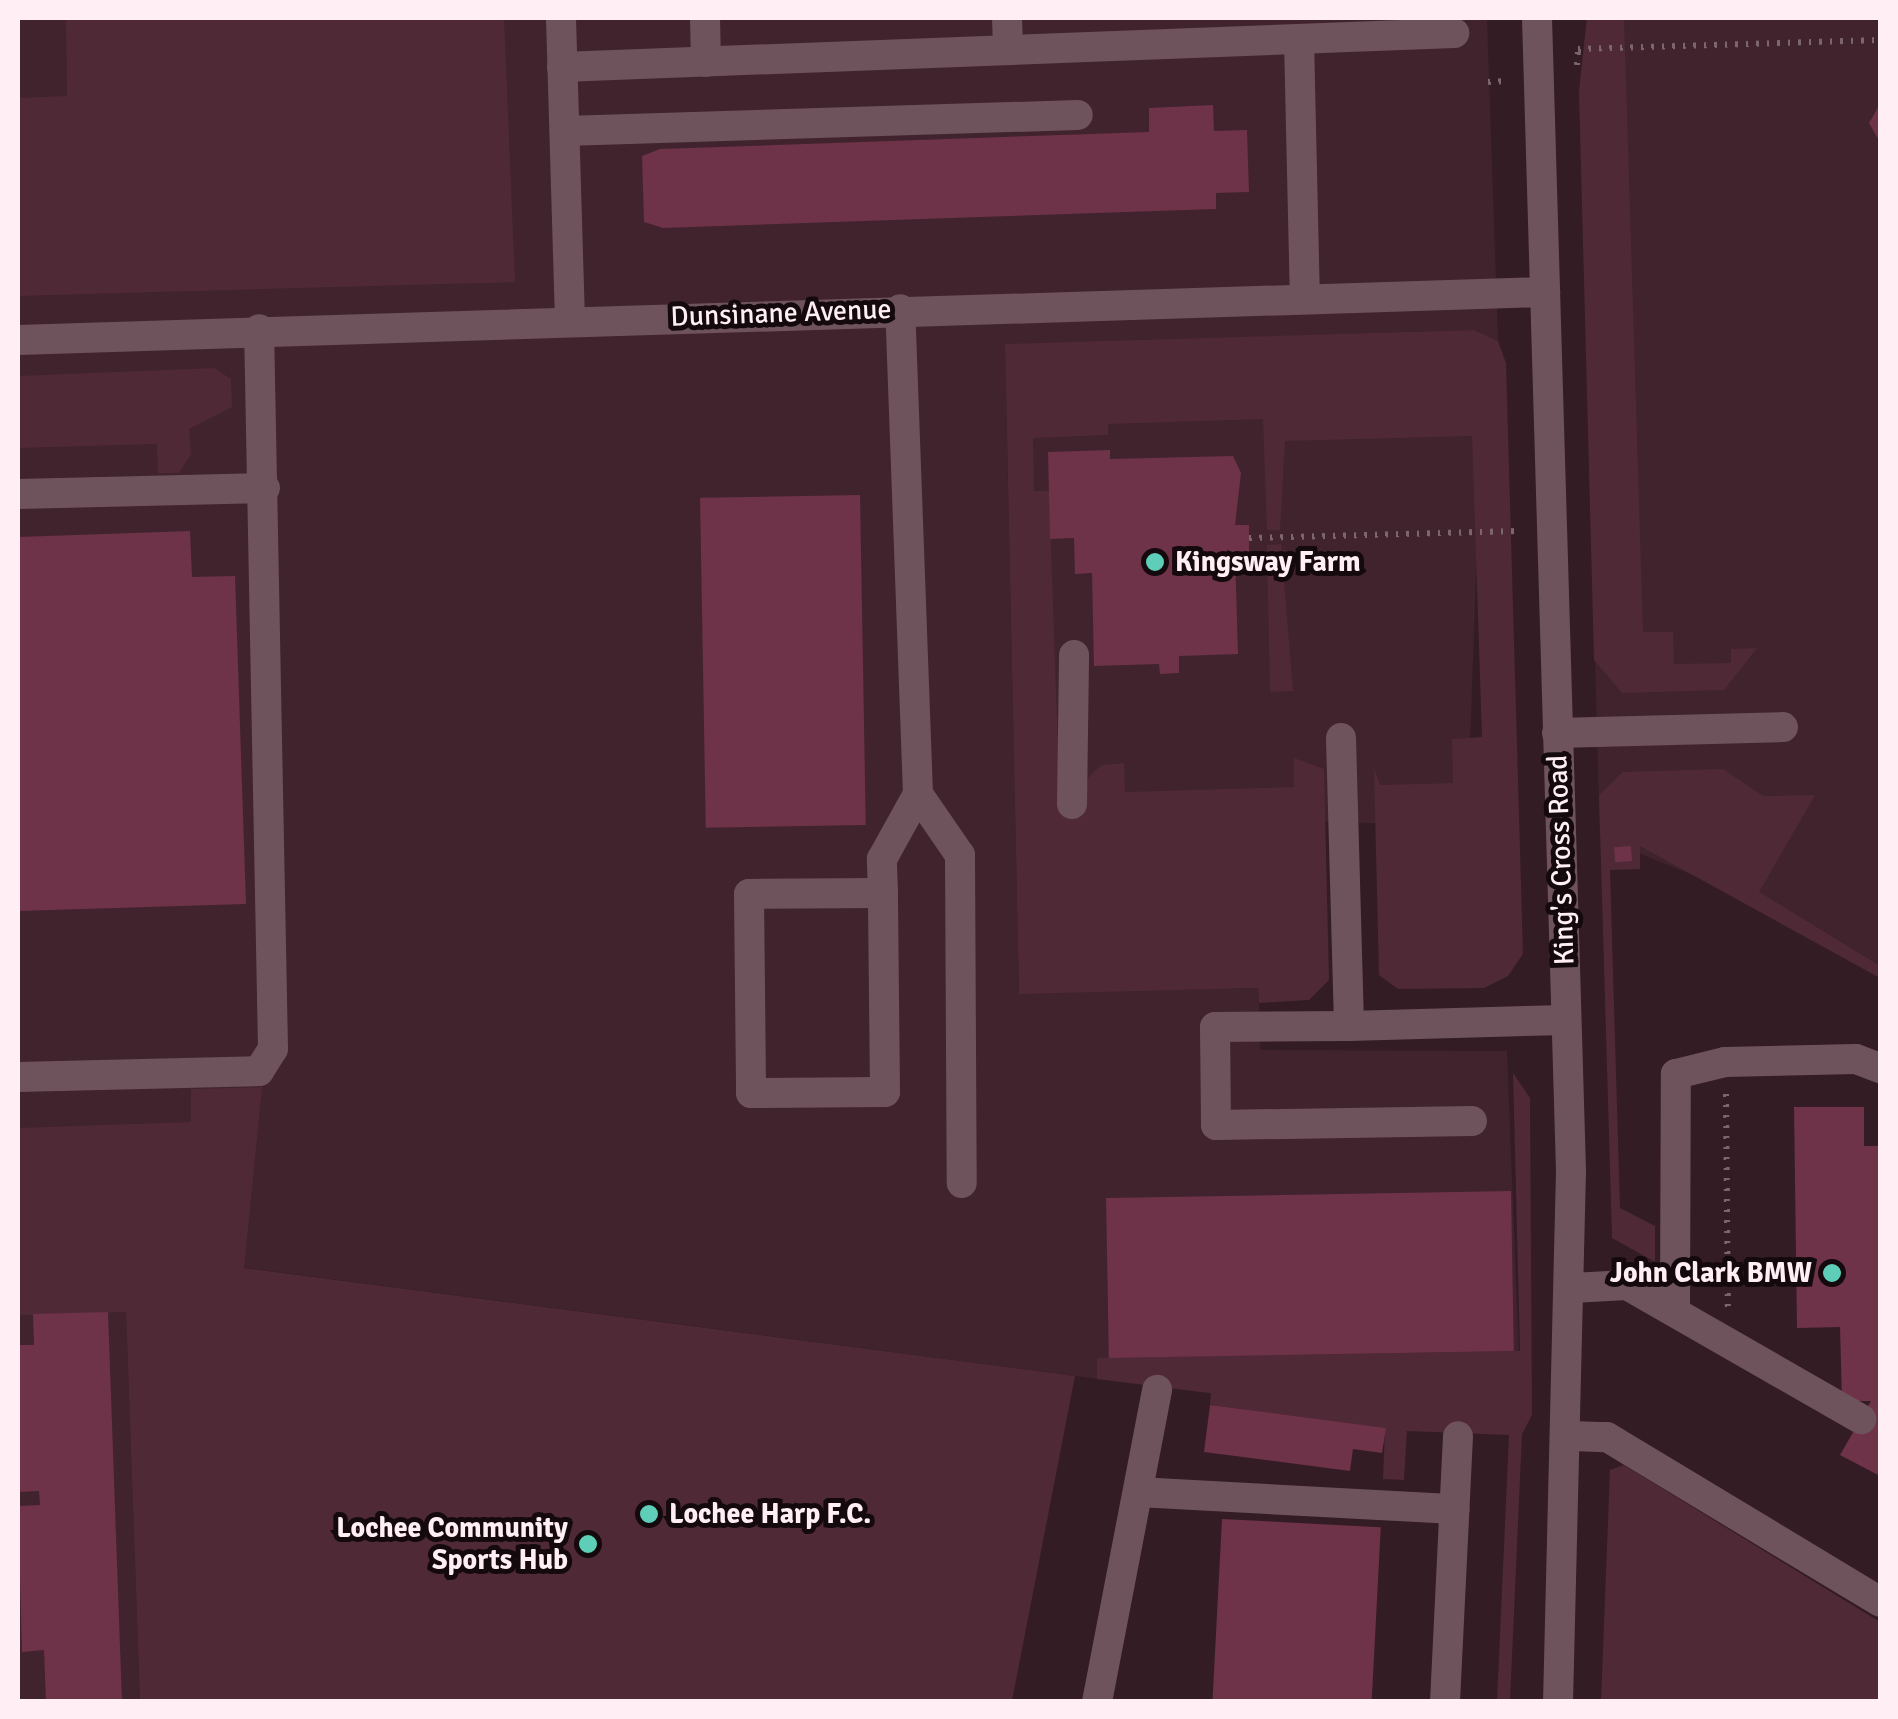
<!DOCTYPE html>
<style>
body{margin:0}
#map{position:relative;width:1898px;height:1719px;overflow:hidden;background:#331c24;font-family:Signika,sans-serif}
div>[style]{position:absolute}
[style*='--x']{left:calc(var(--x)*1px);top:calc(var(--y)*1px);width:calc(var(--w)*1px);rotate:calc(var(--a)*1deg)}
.built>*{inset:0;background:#40232d;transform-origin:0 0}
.green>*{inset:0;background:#4f2936}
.building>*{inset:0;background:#6e3249;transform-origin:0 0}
.path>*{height:6px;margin-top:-3px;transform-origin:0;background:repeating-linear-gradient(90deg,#7b666d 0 2.5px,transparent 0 10.5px)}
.minor>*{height:30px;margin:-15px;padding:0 15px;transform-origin:15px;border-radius:15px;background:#6f535c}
.dots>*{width:28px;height:28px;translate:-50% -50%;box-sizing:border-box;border:5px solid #140a0d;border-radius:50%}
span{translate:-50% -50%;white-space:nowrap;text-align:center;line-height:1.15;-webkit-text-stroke:10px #140a0d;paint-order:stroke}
.street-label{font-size:28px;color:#ffeef3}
.poi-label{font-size:28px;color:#ffeef3;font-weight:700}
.left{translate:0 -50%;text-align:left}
.right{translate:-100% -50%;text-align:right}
.frame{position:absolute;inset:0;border:20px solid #ffeef3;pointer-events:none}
</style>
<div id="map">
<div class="built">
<i style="clip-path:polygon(18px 18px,1487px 18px,1498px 341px,1474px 330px,1005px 345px,1019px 993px,1259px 988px,1260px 1050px,1507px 1051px,1522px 1434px,124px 1252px,140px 1701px,18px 1701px)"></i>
<i style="clip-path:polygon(1587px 18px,1880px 18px,1880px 978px,1736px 893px,1600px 837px,1579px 91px)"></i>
<i style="left:1032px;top:395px;width:450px;height:416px;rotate:2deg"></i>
</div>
<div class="green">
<i style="clip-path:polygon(66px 18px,504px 18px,515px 282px,18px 296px,18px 98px,67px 96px)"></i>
<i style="clip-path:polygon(1587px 18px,1624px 18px,1643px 632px,1673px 632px,1674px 664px,1731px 663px,1731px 649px,1757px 648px,1724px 690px,1622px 693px,1594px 660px,1579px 91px)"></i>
<i style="clip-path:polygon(1474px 330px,1498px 341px,1506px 363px,1523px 954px,1508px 976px,1484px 988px,1398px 989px,1379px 975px,1374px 768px,1380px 785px,1453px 783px,1452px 739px,1482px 737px,1472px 436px,1285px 441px,1280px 530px,1267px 530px,1263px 419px,1108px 424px,1108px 435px,1033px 438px,1034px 491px,1049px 491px,1060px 806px,1101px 765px,1124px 763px,1125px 792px,1294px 787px,1294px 758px,1324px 769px,1329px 980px,1309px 1000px,1259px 1003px,1258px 988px,1019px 994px,1005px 344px)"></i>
<i style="clip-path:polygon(214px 368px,231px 379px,232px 407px,189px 429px,191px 454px,179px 473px,158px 473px,157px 444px,18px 448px,18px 376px)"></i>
<i style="clip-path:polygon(1281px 544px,1293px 691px,1270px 692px,1267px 545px)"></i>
<i style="clip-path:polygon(1723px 769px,1763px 796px,1815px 795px,1759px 892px,1880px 966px,1880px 978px,1640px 846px,1640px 869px,1610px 870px,1620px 1208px,1655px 1226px,1655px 1262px,1612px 1238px,1599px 795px,1623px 772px)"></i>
<i style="clip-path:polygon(1513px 1073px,1530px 1098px,1532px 1415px,1522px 1434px,1510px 1701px,1497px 1701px,1509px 1435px,1407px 1431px,1404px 1480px,1383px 1479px,1385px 1428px,1210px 1405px,1211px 1393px,1097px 1379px,1097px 1358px,1520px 1351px)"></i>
<i style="clip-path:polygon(262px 1087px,244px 1268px,1075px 1376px,1012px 1701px,140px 1701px,126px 1312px,18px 1315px,18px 1128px,191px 1122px,191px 1089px)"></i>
<i style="clip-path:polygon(1624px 1465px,1880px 1622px,1880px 1701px,1601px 1701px,1610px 1470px)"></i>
</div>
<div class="building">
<i style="clip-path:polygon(1880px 104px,1880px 142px,1869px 123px)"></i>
<i style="clip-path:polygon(1213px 105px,1214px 131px,1247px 130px,1249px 192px,1216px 193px,1216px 209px,663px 228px,644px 222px,642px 156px,660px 149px,1149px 132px,1149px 108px)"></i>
<i style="clip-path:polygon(1110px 450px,1110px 459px,1233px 456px,1241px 473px,1235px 525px,1249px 525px,1249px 552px,1235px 552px,1238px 654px,1179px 656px,1179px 673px,1160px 674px,1159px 664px,1094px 666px,1092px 573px,1075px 574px,1074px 538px,1050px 539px,1048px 452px)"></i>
<i style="left:860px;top:495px;width:330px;height:160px;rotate:89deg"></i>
<i style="clip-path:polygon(190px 531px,192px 577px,235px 576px,246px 904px,18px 911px,18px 537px)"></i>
<i style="left:1631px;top:846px;width:15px;height:17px;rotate:86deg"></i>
<i style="clip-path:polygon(1794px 1107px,1864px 1107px,1864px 1146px,1880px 1146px,1880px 1476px,1840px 1455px,1871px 1401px,1842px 1401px,1840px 1327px,1797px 1328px)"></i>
<i style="left:1511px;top:1191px;width:160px;height:405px;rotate:89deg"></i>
<i style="clip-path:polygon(108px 1312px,122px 1702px,46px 1702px,44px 1650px,22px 1652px,18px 1506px,40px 1505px,39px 1491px,18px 1492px,18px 1345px,34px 1345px,33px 1314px)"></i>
<i style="clip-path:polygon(1210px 1405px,1386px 1428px,1382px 1453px,1353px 1449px,1350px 1471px,1204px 1452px)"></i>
<i style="left:1222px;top:1519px;width:159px;height:183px;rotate:3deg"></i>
</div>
<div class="path">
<i style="--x:1577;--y:65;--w:16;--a:-86"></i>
<i style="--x:1578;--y:49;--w:302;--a:-1.7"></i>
<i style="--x:1488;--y:82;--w:19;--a:-3"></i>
<i style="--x:1249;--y:538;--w:269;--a:-1.5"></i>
<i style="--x:1726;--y:1094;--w:213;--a:89.5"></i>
</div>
<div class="minor">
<i style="--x:561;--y:18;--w:302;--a:88.3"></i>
<i style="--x:705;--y:18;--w:44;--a:88.7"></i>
<i style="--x:1007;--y:18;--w:32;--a:88"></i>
<i style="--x:1537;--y:18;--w:1154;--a:88.31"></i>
<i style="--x:1571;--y:1171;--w:531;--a:91.4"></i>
<i style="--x:1299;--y:39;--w:259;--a:88.7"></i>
<i style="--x:562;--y:67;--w:893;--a:-2.18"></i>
<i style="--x:565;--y:131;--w:513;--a:-1.79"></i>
<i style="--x:18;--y:340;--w:1528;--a:-1.8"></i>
<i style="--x:18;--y:494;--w:247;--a:-1.4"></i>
<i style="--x:1557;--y:733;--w:226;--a:-1.5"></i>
<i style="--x:1341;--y:738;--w:288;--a:88.4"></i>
<i style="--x:1349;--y:1026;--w:217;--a:-1.6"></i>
<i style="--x:918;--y:794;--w:74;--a:55.5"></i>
<i style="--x:960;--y:855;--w:328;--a:89.7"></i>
<i style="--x:1072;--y:804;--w:149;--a:-89.2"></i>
<i style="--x:883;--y:893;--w:134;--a:179.6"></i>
<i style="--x:749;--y:894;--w:199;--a:89.4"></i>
<i style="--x:751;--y:1093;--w:134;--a:-0.4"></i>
<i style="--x:885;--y:1092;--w:199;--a:-90.6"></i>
<i style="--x:883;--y:893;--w:34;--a:-92"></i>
<i style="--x:882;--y:859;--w:74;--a:-61"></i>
<i style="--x:918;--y:794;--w:485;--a:-92.1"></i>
<i style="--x:1349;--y:1026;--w:134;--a:179.6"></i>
<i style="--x:1215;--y:1027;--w:98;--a:89.4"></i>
<i style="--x:1216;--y:1125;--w:256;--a:-0.9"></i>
<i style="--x:18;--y:1077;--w:241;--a:-1.4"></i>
<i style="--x:259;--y:1071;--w:26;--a:-58"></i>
<i style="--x:273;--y:1049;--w:720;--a:-91.11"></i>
<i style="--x:1572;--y:1288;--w:55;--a:-3.1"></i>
<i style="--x:1627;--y:1285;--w:270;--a:29.8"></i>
<i style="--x:1675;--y:1311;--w:237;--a:-89.8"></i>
<i style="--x:1676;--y:1074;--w:50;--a:-13.8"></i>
<i style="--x:1725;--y:1062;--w:131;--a:-1.3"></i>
<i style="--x:1856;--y:1059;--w:26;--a:21"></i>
<i style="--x:1571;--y:1436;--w:36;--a:2"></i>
<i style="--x:1607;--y:1437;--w:319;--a:31.1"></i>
<i style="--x:1138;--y:1492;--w:317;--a:3.1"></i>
<i style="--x:1097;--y:1702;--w:318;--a:-79.1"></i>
<i style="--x:1445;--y:1702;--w:266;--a:-87.2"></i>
</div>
<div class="dots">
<i style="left:1155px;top:562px;background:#5eceb8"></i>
<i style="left:1832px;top:1273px;background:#5eceb8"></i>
<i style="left:649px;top:1514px;background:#5eceb8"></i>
<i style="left:588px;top:1544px;background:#5eceb8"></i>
</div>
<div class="street-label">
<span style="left:781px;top:313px;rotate:-2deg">Dunsinane Avenue</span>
<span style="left:1561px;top:860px;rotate:-92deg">King's Cross Road</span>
</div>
<div class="poi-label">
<span class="left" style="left:1175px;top:562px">Kingsway Farm</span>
<span class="right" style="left:1812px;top:1273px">John Clark BMW</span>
<span class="left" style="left:669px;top:1514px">Lochee Harp F.C.</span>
<span class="right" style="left:568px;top:1544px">Lochee Community<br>Sports Hub</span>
</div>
<div class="frame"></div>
</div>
